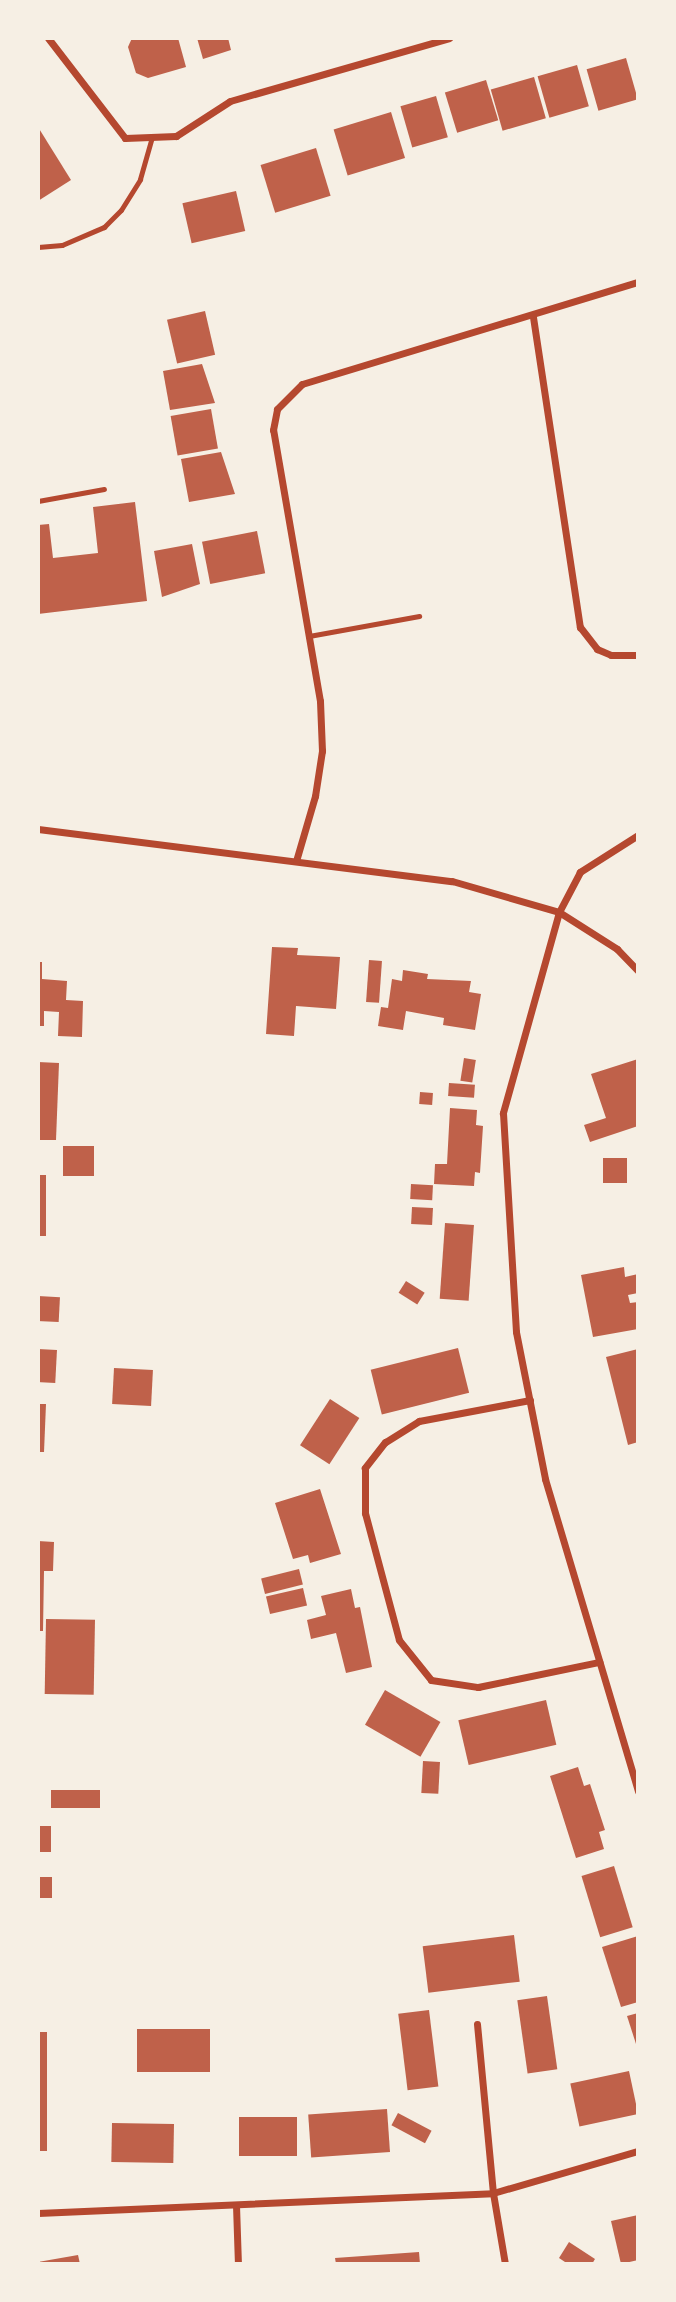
<!DOCTYPE html>
<style>
body{margin:0}
#map{position:relative;width:676px;height:2302px;overflow:hidden;background:#f6efe4;font-family:Literata,serif}
div>[style]{position:absolute}
[style*='--x']{left:calc(var(--x)*1px);top:calc(var(--y)*1px);width:calc(var(--w)*1px);rotate:calc(var(--a)*1deg)}
.building>*{inset:0;background:#bf614a;transform-origin:0 0}
.service>*{height:5px;margin:-2.5px;padding:0 2.5px;transform-origin:2.5px;border-radius:2.5px;background:#b5482f}
.minor>*{height:7px;margin:-3.5px;padding:0 3.5px;transform-origin:3.5px;border-radius:3.5px;background:#b5482f}
span{translate:-50% -50%;white-space:nowrap;text-align:center;line-height:1.15;-webkit-text-stroke:5px #f6efe4;paint-order:stroke}
.frame{position:absolute;inset:0;border:40px solid #f6efe4;pointer-events:none}
</style>
<div id="map">
<div class="building">
<i style="clip-path:polygon(132px 38px,178px 38px,186px 67px,148px 78px,136px 73px,128px 47px)"></i>
<i style="clip-path:polygon(197px 38px,228px 38px,231px 50px,203px 59px)"></i>
<i style="left:626px;top:58px;width:43px;height:41px;rotate:74deg"></i>
<i style="left:577px;top:65px;width:43px;height:41px;rotate:74deg"></i>
<i style="left:534px;top:77px;width:43px;height:45px;rotate:74deg"></i>
<i style="left:486px;top:80px;width:42px;height:43px;rotate:73deg"></i>
<i style="left:436px;top:96px;width:43px;height:37px;rotate:74deg"></i>
<i style="left:391px;top:112px;width:48px;height:60px;rotate:73deg"></i>
<i style="clip-path:polygon(38px 127px,71px 180px,38px 201px)"></i>
<i style="left:316px;top:148px;width:50px;height:58px;rotate:73deg"></i>
<i style="left:236px;top:191px;width:41px;height:55px;rotate:77deg"></i>
<i style="left:205px;top:311px;width:45px;height:39px;rotate:77deg"></i>
<i style="clip-path:polygon(202px 364px,215px 403px,170px 410px,163px 371px)"></i>
<i style="left:211px;top:409px;width:40px;height:41px;rotate:80deg"></i>
<i style="clip-path:polygon(221px 452px,235px 494px,189px 502px,181px 459px)"></i>
<i style="clip-path:polygon(135px 502px,147px 601px,38px 614px,38px 525px,49px 524px,53px 558px,98px 553px,93px 507px)"></i>
<i style="left:257px;top:531px;width:43px;height:56px;rotate:79deg"></i>
<i style="clip-path:polygon(192px 544px,200px 584px,162px 597px,154px 551px)"></i>
<i style="clip-path:polygon(272px 947px,298px 948px,297px 955px,340px 957px,336px 1009px,296px 1006px,294px 1036px,266px 1034px)"></i>
<i style="left:369px;top:960px;width:13px;height:42px;rotate:4deg"></i>
<i style="clip-path:polygon(38px 962px,42px 962px,42px 979px,67px 981px,66px 1000px,83px 1001px,82px 1037px,58px 1036px,59px 1012px,44px 1011px,44px 1026px,38px 1026px)"></i>
<i style="clip-path:polygon(403px 970px,428px 974px,427px 979px,471px 981px,469px 992px,481px 994px,475px 1030px,443px 1025px,444px 1018px,406px 1011px,403px 1030px,378px 1026px,381px 1007px,388px 1008px,392px 979px,402px 981px)"></i>
<i style="left:464px;top:1058px;width:12px;height:23px;rotate:9deg"></i>
<i style="clip-path:polygon(638px 1059px,638px 1126px,590px 1142px,584px 1125px,606px 1118px,591px 1074px)"></i>
<i style="clip-path:polygon(38px 1062px,59px 1063px,56px 1140px,38px 1140px)"></i>
<i style="left:449px;top:1083px;width:26px;height:13px;rotate:4deg"></i>
<i style="left:420px;top:1092px;width:13px;height:12px;rotate:4deg"></i>
<i style="clip-path:polygon(450px 1108px,477px 1110px,476px 1125px,483px 1126px,480px 1173px,475px 1172px,474px 1186px,434px 1184px,435px 1164px,447px 1164px)"></i>
<i style="left:63px;top:1146px;width:31px;height:30px"></i>
<i style="left:603px;top:1158px;width:24px;height:25px"></i>
<i style="left:38px;top:1175px;width:8px;height:61px"></i>
<i style="left:411px;top:1184px;width:22px;height:15px;rotate:3deg"></i>
<i style="left:412px;top:1207px;width:21px;height:17px;rotate:3deg"></i>
<i style="left:445px;top:1223px;width:29px;height:76px;rotate:4deg"></i>
<i style="clip-path:polygon(624px 1267px,625px 1277px,638px 1274px,638px 1293px,628px 1295px,630px 1303px,638px 1302px,638px 1329px,593px 1337px,581px 1275px)"></i>
<i style="left:406px;top:1281px;width:22px;height:14px;rotate:32deg"></i>
<i style="left:38px;top:1296px;width:22px;height:25px;rotate:3deg"></i>
<i style="left:458px;top:1348px;width:46px;height:90px;rotate:76deg"></i>
<i style="left:38px;top:1349px;width:19px;height:33px;rotate:3deg"></i>
<i style="clip-path:polygon(638px 1349px,638px 1442px,628px 1445px,606px 1357px)"></i>
<i style="left:114px;top:1368px;width:39px;height:36px;rotate:3deg"></i>
<i style="left:330px;top:1399px;width:35px;height:55px;rotate:33deg"></i>
<i style="clip-path:polygon(38px 1404px,46px 1404px,44px 1452px,38px 1452px)"></i>
<i style="clip-path:polygon(320px 1489px,341px 1554px,310px 1563px,308px 1555px,293px 1559px,275px 1503px)"></i>
<i style="clip-path:polygon(38px 1541px,54px 1542px,53px 1571px,44px 1571px,43px 1631px,38px 1631px)"></i>
<i style="left:299px;top:1569px;width:16px;height:39px;rotate:76deg"></i>
<i style="left:303px;top:1588px;width:18px;height:38px;rotate:77deg"></i>
<i style="clip-path:polygon(351px 1589px,355px 1608px,360px 1607px,372px 1667px,346px 1673px,336px 1633px,311px 1639px,307px 1620px,326px 1615px,321px 1596px)"></i>
<i style="left:46px;top:1619px;width:49px;height:75px;rotate:1deg"></i>
<i style="left:385px;top:1690px;width:64px;height:40px;rotate:30deg"></i>
<i style="left:546px;top:1700px;width:46px;height:90px;rotate:77deg"></i>
<i style="left:423px;top:1761px;width:17px;height:32px;rotate:3deg"></i>
<i style="clip-path:polygon(578px 1767px,584px 1786px,590px 1784px,605px 1830px,599px 1832px,604px 1849px,576px 1858px,550px 1776px)"></i>
<i style="left:51px;top:1790px;width:49px;height:18px"></i>
<i style="left:38px;top:1826px;width:13px;height:26px"></i>
<i style="left:614px;top:1866px;width:64px;height:34px;rotate:73deg"></i>
<i style="left:38px;top:1877px;width:14px;height:21px"></i>
<i style="left:514px;top:1935px;width:47px;height:92px;rotate:83deg"></i>
<i style="clip-path:polygon(638px 1936px,638px 2002px,621px 2007px,602px 1947px)"></i>
<i style="left:547px;top:1996px;width:74px;height:30px;rotate:82deg"></i>
<i style="left:429px;top:2010px;width:77px;height:31px;rotate:83deg"></i>
<i style="clip-path:polygon(638px 2013px,638px 2047px,637px 2047px,627px 2016px)"></i>
<i style="left:137px;top:2029px;width:73px;height:43px"></i>
<i style="left:38px;top:2032px;width:9px;height:119px"></i>
<i style="left:629px;top:2071px;width:44px;height:60px;rotate:78deg"></i>
<i style="left:387px;top:2109px;width:43px;height:79px;rotate:86deg"></i>
<i style="left:398px;top:2113px;width:38px;height:14px;rotate:28deg"></i>
<i style="left:239px;top:2117px;width:58px;height:39px"></i>
<i style="left:112px;top:2123px;width:62px;height:39px;rotate:1deg"></i>
<i style="clip-path:polygon(638px 2215px,638px 2260px,621px 2264px,611px 2221px)"></i>
<i style="clip-path:polygon(569px 2242px,595px 2259px,592px 2264px,568px 2264px,559px 2258px)"></i>
<i style="clip-path:polygon(419px 2252px,420px 2264px,336px 2264px,335px 2258px)"></i>
<i style="clip-path:polygon(78px 2255px,80px 2264px,38px 2264px,38px 2262px)"></i>
</div>
<div class="service">
<i style="--x:38;--y:247;--w:24;--a:-5"></i>
<i style="--x:62;--y:245;--w:46;--a:-23.2"></i>
<i style="--x:104;--y:227;--w:24;--a:-45"></i>
<i style="--x:121;--y:210;--w:36;--a:-58"></i>
<i style="--x:140;--y:179;--w:44;--a:-74.1"></i>
<i style="--x:38;--y:501;--w:67;--a:-10.3"></i>
<i style="--x:309;--y:636;--w:112;--a:-10.3"></i>
</div>
<div class="minor">
<i style="--x:48;--y:38;--w:126;--a:52.4"></i>
<i style="--x:125;--y:138;--w:51;--a:-2.2"></i>
<i style="--x:176;--y:136;--w:64;--a:-32.9"></i>
<i style="--x:230;--y:101;--w:228;--a:-16"></i>
<i style="--x:533;--y:317;--w:314;--a:81.4"></i>
<i style="--x:580;--y:627;--w:28;--a:52"></i>
<i style="--x:597;--y:649;--w:15;--a:23"></i>
<i style="--x:611;--y:655;--w:27;--a:0"></i>
<i style="--x:38;--y:829;--w:417;--a:7.2"></i>
<i style="--x:452;--y:881;--w:111;--a:16.2"></i>
<i style="--x:559;--y:912;--w:69;--a:32.5"></i>
<i style="--x:617;--y:949;--w:30;--a:46"></i>
<i style="--x:638;--y:835;--w:69;--a:147.5"></i>
<i style="--x:580;--y:872;--w:45;--a:117.7"></i>
<i style="--x:559;--y:912;--w:209;--a:105.6"></i>
<i style="--x:503;--y:1113;--w:219;--a:86.6"></i>
<i style="--x:516;--y:1332;--w:150;--a:78.8"></i>
<i style="--x:545;--y:1479;--w:326;--a:73.4"></i>
<i style="--x:296;--y:861;--w:68;--a:-73.7"></i>
<i style="--x:315;--y:796;--w:46;--a:-81.2"></i>
<i style="--x:322;--y:751;--w:50;--a:-92.3"></i>
<i style="--x:320;--y:701;--w:275;--a:-99.8"></i>
<i style="--x:273;--y:430;--w:21;--a:-79"></i>
<i style="--x:277;--y:409;--w:35;--a:-45"></i>
<i style="--x:302;--y:384;--w:351;--a:-16.9"></i>
<i style="--x:530;--y:1400;--w:113;--a:169.3"></i>
<i style="--x:419;--y:1421;--w:40;--a:148"></i>
<i style="--x:385;--y:1442;--w:33;--a:128"></i>
<i style="--x:365;--y:1468;--w:45;--a:90"></i>
<i style="--x:365;--y:1513;--w:131;--a:75"></i>
<i style="--x:399;--y:1640;--w:51;--a:51.3"></i>
<i style="--x:431;--y:1680;--w:48;--a:8.5"></i>
<i style="--x:478;--y:1687;--w:124;--a:-11.7"></i>
<i style="--x:477;--y:2024;--w:170;--a:84.6"></i>
<i style="--x:493;--y:2193;--w:72;--a:80.4"></i>
<i style="--x:236;--y:2205;--w:59;--a:88.1"></i>
<i style="--x:38;--y:2213;--w:455;--a:-2.5"></i>
<i style="--x:493;--y:2193;--w:151;--a:-16.2"></i>
</div>
<div class="frame"></div>
</div>
